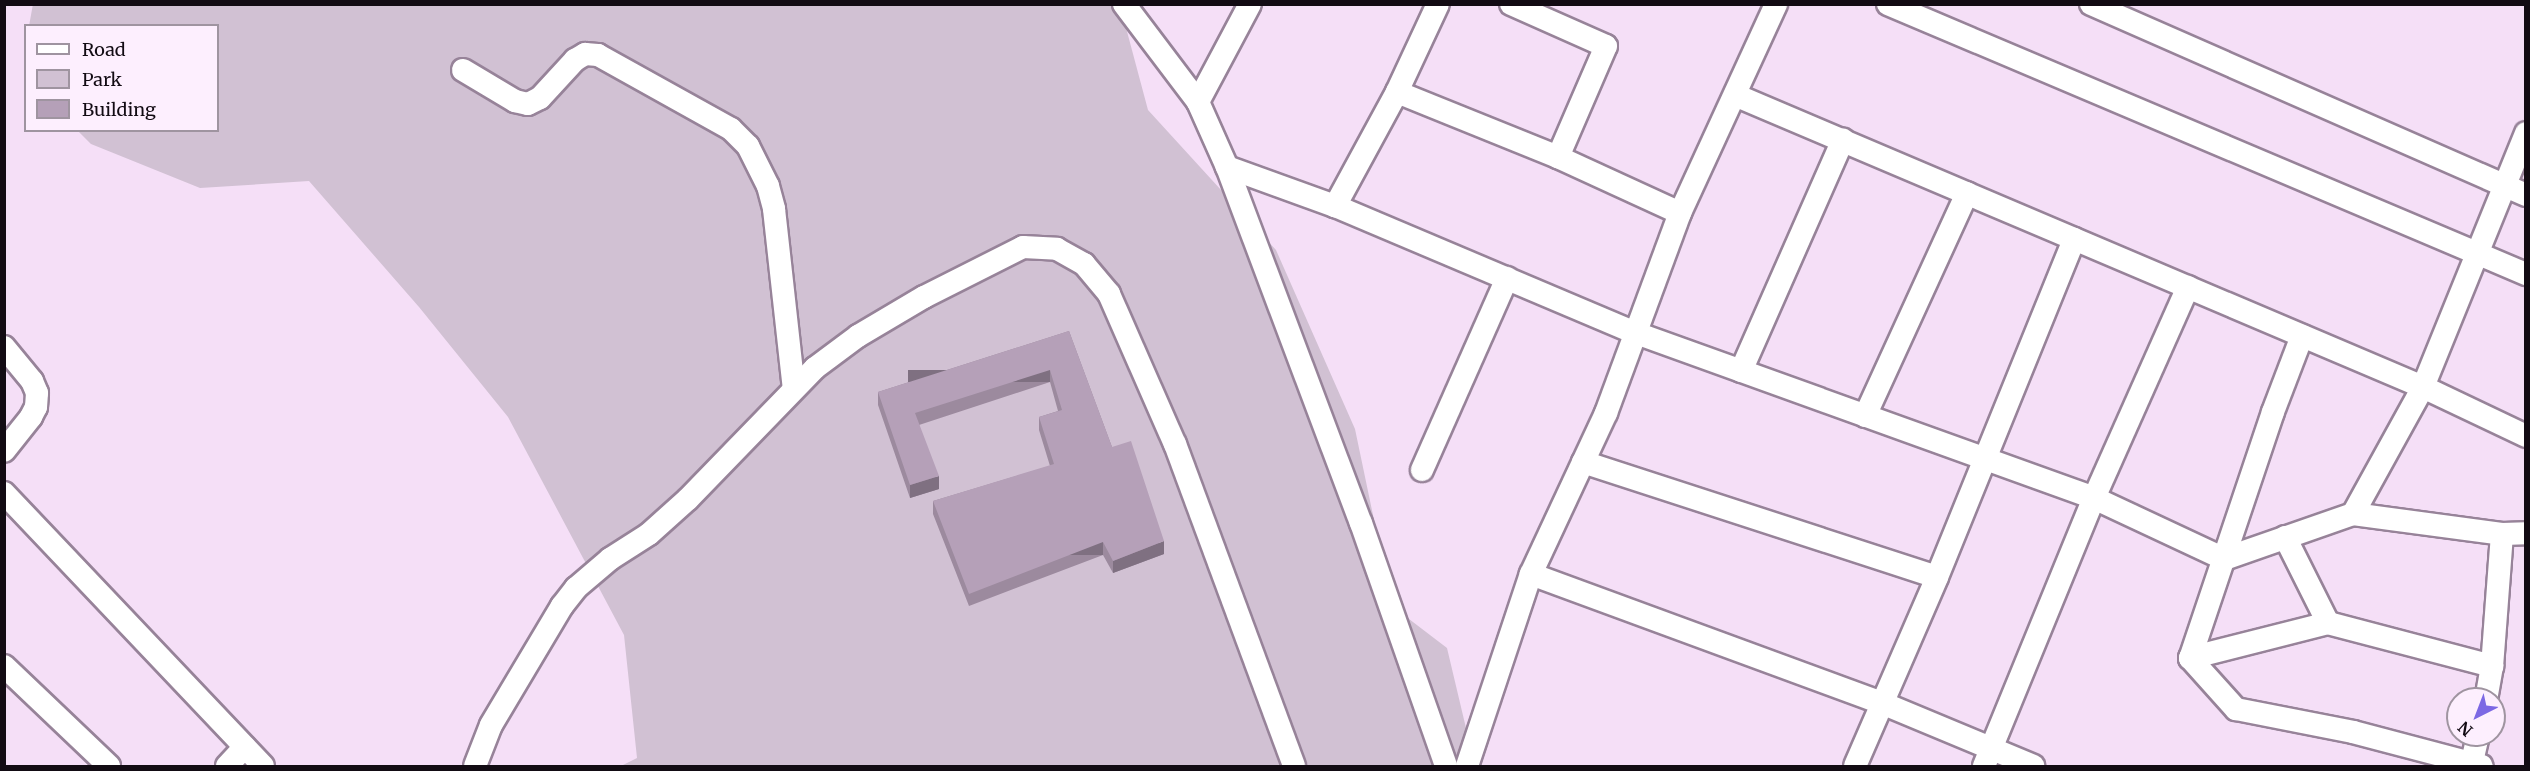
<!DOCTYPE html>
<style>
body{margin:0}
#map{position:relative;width:2530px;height:771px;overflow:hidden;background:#f5dff7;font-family:Merriweather,serif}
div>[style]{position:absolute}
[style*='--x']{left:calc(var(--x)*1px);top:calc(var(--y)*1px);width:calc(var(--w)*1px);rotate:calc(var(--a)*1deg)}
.green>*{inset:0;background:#d1c1d3}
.roads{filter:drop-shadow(2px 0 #978399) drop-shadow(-2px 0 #978399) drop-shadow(0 2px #978399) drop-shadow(0 -2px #978399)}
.minor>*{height:22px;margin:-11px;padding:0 11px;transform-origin:11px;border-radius:11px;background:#fff}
.wall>*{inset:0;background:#9c8a9e}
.shaded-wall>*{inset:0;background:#7f7081;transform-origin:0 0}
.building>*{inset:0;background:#b5a0b8}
span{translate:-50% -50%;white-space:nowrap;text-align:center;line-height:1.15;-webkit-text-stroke:6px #fdeffe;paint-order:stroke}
.frame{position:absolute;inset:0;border:6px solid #120b13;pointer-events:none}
.legend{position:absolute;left:24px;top:24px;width:195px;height:108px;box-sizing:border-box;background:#fdeffe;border:2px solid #9f94a0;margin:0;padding:8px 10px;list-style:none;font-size:18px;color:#120b13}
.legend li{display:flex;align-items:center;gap:12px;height:30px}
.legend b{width:30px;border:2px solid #9f94a0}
.north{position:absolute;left:2446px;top:687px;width:60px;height:60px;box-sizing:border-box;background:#fdeffe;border:2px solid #9f94a0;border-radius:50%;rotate:222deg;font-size:16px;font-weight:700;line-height:24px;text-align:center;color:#120b13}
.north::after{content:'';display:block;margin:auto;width:21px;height:27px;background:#7c68e4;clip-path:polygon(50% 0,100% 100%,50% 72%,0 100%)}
</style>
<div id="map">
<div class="green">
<i style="clip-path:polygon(33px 4px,1117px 5px,1121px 9px,1148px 110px,1276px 250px,1355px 429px,1392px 606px,1447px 648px,1475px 766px,621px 766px,637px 758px,624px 635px,508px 417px,419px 307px,309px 181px,200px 188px,91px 144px,78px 131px,218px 130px,218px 26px,29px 26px)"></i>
</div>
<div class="roads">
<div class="minor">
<i style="--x:1124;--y:4;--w:123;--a:52.9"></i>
<i style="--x:1250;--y:4;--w:111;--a:118"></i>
<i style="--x:1198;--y:102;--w:71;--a:66"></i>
<i style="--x:1227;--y:167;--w:380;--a:69.4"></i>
<i style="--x:1361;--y:523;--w:257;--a:70.7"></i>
<i style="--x:1438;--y:4;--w:97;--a:115"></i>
<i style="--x:1397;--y:92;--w:130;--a:118.5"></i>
<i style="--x:1335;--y:206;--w:327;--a:22.9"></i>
<i style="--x:1636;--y:333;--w:487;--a:19.8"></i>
<i style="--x:2094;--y:498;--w:144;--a:25.1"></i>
<i style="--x:2224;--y:559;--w:137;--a:-19.2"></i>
<i style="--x:2353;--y:514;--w:145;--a:-61.1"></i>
<i style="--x:2423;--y:387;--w:274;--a:-67.9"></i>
<i style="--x:1511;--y:4;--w:104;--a:23.9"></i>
<i style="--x:1606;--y:46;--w:121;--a:113.4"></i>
<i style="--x:1558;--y:157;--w:134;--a:24.7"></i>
<i style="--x:1888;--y:4;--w:693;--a:22.94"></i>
<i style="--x:2091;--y:4;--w:475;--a:23.7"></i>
<i style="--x:463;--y:70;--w:61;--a:30.8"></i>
<i style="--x:515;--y:101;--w:13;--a:13"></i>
<i style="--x:528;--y:104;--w:13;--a:-27"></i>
<i style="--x:540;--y:98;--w:52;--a:-47.4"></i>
<i style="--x:575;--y:60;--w:12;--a:-31"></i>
<i style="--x:585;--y:54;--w:13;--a:4"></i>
<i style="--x:598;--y:55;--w:152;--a:29.1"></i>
<i style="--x:731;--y:129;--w:24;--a:45"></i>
<i style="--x:748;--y:146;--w:45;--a:63.4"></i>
<i style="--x:768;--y:186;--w:24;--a:75"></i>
<i style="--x:774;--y:209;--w:181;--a:83.7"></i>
<i style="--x:1397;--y:92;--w:174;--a:22"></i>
<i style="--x:1735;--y:95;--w:747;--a:23"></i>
<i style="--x:2423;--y:387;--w:114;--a:25.4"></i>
<i style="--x:1227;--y:167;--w:115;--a:19.9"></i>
<i style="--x:2302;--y:336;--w:81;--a:110.9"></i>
<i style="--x:2273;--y:412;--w:260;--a:108.6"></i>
<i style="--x:2190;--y:658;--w:69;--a:48"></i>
<i style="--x:2236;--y:709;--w:119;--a:11.1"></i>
<i style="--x:2353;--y:732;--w:133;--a:14.8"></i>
<i style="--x:4;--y:347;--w:44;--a:50.5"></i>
<i style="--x:32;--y:381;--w:13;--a:67"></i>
<i style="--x:37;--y:393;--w:14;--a:94"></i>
<i style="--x:36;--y:407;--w:11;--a:117"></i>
<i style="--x:31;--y:417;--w:43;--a:128.5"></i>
<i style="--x:1741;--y:371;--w:253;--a:-66.2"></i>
<i style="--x:1865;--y:416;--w:245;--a:-65.4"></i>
<i style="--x:1583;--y:462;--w:372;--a:18"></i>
<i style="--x:1422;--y:470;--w:210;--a:-66.1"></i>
<i style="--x:4;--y:493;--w:376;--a:46.5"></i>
<i style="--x:2353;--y:514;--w:150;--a:7.6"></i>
<i style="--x:2502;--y:534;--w:132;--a:94.3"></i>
<i style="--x:2492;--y:666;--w:34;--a:100"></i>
<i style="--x:2502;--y:534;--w:24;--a:-2"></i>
<i style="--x:2285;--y:537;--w:96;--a:63.4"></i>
<i style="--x:2328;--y:623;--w:170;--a:14.7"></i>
<i style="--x:1531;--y:574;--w:374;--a:20.2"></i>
<i style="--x:1882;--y:703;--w:164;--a:22.6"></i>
<i style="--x:2190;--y:658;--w:142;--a:-14.2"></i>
<i style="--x:4;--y:666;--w:145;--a:43.6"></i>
<i style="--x:227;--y:766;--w:26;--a:-47"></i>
<i style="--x:475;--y:766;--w:44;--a:-68.7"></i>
<i style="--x:491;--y:725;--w:139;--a:-59.2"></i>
<i style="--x:562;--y:606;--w:23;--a:-52"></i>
<i style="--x:576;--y:588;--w:45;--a:-40.5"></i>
<i style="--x:610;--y:559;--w:46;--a:-32.7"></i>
<i style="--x:649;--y:534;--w:52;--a:-41.9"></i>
<i style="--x:688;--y:499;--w:182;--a:-45.9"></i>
<i style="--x:815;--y:368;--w:54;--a:-36.7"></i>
<i style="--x:858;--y:336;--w:77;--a:-30.6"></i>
<i style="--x:924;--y:297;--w:111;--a:-26.8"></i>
<i style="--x:1023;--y:247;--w:34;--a:3"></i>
<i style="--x:1057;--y:249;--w:31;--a:29"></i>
<i style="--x:1084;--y:264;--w:39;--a:50"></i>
<i style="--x:1109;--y:294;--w:164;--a:66.3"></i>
<i style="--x:1175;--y:444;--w:343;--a:69.7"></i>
<i style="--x:1467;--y:766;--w:202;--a:-71.6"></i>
<i style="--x:1531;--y:574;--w:178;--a:-65"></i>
<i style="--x:1606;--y:413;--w:213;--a:-69.7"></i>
<i style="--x:1680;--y:213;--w:230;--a:-65.3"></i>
<i style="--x:1855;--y:766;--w:206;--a:-66.5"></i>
<i style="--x:1937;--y:577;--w:365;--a:-67.9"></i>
<i style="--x:1984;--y:766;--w:290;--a:-67.7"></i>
<i style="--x:2094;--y:498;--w:231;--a:-66"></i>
<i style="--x:2471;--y:766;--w:32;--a:-77"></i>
</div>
</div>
<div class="wall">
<i style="clip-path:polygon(1069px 331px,1112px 447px,1164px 554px,1113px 573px,1103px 555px,969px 606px,933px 514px,933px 501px,1050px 466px,1039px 430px,1039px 417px,1058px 411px,1050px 382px,919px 425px,939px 489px,910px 498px,878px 405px,878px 392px)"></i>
</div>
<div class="shaded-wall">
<i style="left:1050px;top:370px;width:12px;height:142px;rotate:90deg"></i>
<i style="clip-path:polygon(939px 476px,939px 489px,910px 498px,910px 485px)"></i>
<i style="clip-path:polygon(1164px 541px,1164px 554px,1113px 573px,1113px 561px)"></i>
<i style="left:1103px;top:542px;width:13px;height:144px;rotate:90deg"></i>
</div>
<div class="building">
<i style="clip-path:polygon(1069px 331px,1112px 447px,1131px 441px,1164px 541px,1113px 561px,1103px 542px,969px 594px,933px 501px,1054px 464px,1039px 417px,1062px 410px,1050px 370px,915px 413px,939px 476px,910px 485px,878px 392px)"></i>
</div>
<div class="frame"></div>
<ul class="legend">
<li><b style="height:8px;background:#fff"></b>Road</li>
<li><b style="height:16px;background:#d1c1d3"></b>Park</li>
<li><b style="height:16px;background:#b5a0b8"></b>Building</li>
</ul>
<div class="north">N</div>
</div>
